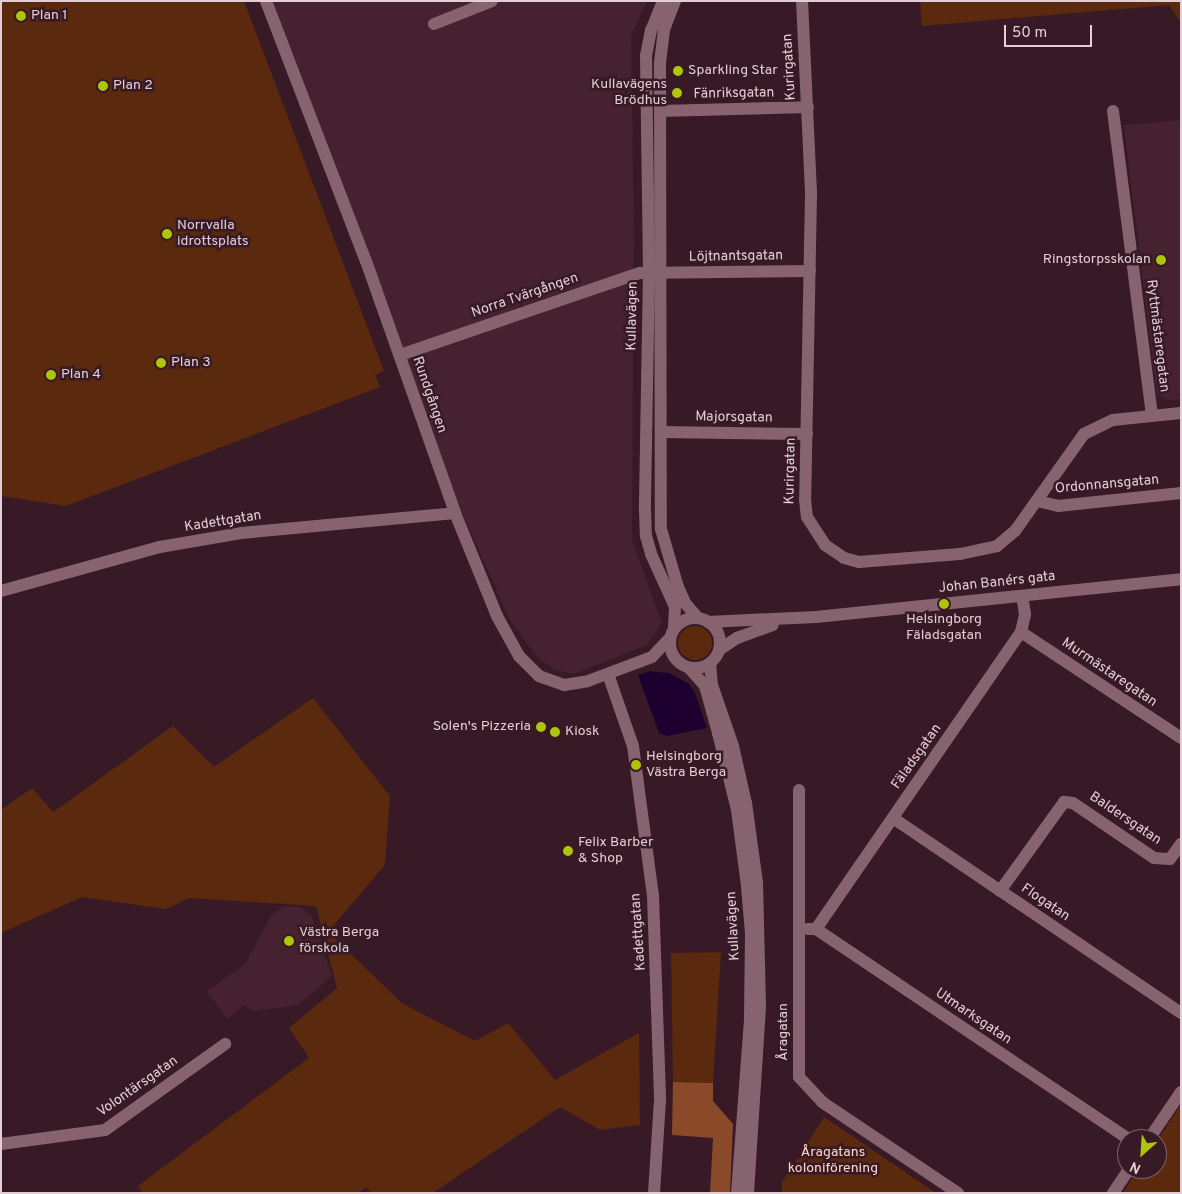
<!DOCTYPE html>
<meta charset="utf-8">
<style>
body{margin:0}
#map{position:relative;width:1182px;height:1194px;overflow:hidden;background:#371a25;font-family:Overpass,sans-serif}
div>[style]{position:absolute}
[style*='--x']{left:calc(var(--x)*1px);top:calc(var(--y)*1px);width:calc(var(--w)*1px);rotate:calc(var(--a)*1deg)}
.built>*{inset:0;background:#462230}
.green>*{inset:0;background:#5b290e}
.round{border-radius:50%}
.forest>*{inset:0;background:#8a4928}
.water>*{inset:0;background:#1d0030}
.minor>*{height:12px;margin:-6px;padding:0 6px;transform-origin:6px;border-radius:6px;background:#86636f}
.minor>.ring{margin:-6px;padding:0;box-sizing:content-box;background:none;border:12px solid #86636f;border-radius:50%}
.dots>*{width:14px;height:14px;translate:-50% -50%;box-sizing:border-box;border:2px solid #371a25;border-radius:50%}
span{translate:-50% -50%;white-space:nowrap;text-align:center;line-height:1.15;-webkit-text-stroke:5px #371a25;paint-order:stroke}
.poi-label{font-size:14px;color:#e2ced4}
.left{translate:0 -50%;text-align:left}
.right{translate:-100% -50%;text-align:right}
.street-label{font-size:14px;color:#e2ced4}
.park-label{font-size:14px;color:#ffd6c4}
.frame{position:absolute;inset:0;border:2px solid #e2ced4;pointer-events:none}
.north{position:absolute;left:1117px;top:1129px;width:50px;height:50px;box-sizing:border-box;background:#371a25;border:1px solid #7b626b;border-radius:50%;rotate:206deg;font-size:14px;font-weight:700;line-height:20px;text-align:center;color:#e2ced4}
.north::after{content:'';display:block;margin:auto;width:18px;height:22px;background:#aec509;clip-path:polygon(50% 0,100% 100%,50% 72%,0 100%)}
.scale{position:absolute;left:1004px;top:25px;width:88px;height:22px;box-sizing:border-box;border:2px solid #e2ced4;border-top:0;padding-left:6px;font-size:15px;line-height:18px;white-space:nowrap;color:#e2ced4;-webkit-text-stroke:4px #371a25;paint-order:stroke}
</style>
<div id="map">
<div class="built">
<i style="clip-path:polygon(271px 1px,647px 1px,631px 36px,634px 233px,632px 540px,662px 623px,647px 645px,574px 674px,555px 670px,538px 658px,510px 620px,455px 497px)"></i>
<i style="clip-path:polygon(1181px 120px,1181px 399px,1166px 400px,1157px 395px,1124px 125px)"></i>
<i style="clip-path:polygon(284px 906px,302px 908px,312px 917px,332px 976px,298px 1005px,252px 1011px,245px 1005px,227px 1019px,207px 991px,244px 965px,271px 916px)"></i>
</div>
<div class="green">
<i style="clip-path:polygon(1px 1px,244px 1px,384px 371px,375px 375px,380px 387px,66px 506px,1px 496px)"></i>
<i style="clip-path:polygon(920px 1px,1181px 1px,1181px 23px,1169px 5px,922px 26px)"></i>
<i class="round" style="left:678px;top:626px;width:34px;height:34px"></i>
<i style="clip-path:polygon(313px 698px,390px 796px,385px 865px,334px 925px,335px 939px,403px 1004px,475px 1041px,508px 1023px,555px 1080px,639px 1033px,640px 1125px,600px 1130px,560px 1107px,433px 1193px,371px 1193px,366px 1187px,359px 1193px,143px 1193px,138px 1186px,309px 1058px,289px 1028px,337px 988px,316px 906px,189px 898px,166px 909px,82px 897px,1px 933px,1px 810px,32px 788px,53px 812px,173px 726px,214px 767px)"></i>
<i style="clip-path:polygon(721px 952px,713px 1083px,673px 1082px,671px 953px)"></i>
<i style="clip-path:polygon(1181px 1104px,1181px 1193px,1123px 1193px,1138px 1169px,1157px 1169px,1157px 1141px)"></i>
<i style="clip-path:polygon(824px 1117px,936px 1193px,782px 1193px,782px 1182px)"></i>
</div>
<div class="forest">
<i style="clip-path:polygon(673px 1082px,713px 1083px,713px 1101px,733px 1124px,730px 1193px,710px 1193px,713px 1138px,672px 1135px)"></i>
</div>
<div class="water">
<i style="clip-path:polygon(650px 671px,669px 673px,689px 684px,695px 693px,707px 728px,667px 736px,659px 733px,638px 675px)"></i>
</div>
<div class="minor">
<i style="--x:266;--y:1;--w:279;--a:69"></i>
<i style="--x:366;--y:261;--w:267;--a:70.5"></i>
<i style="--x:455;--y:513;--w:111;--a:67.8"></i>
<i style="--x:497;--y:616;--w:46;--a:61.2"></i>
<i style="--x:519;--y:656;--w:28;--a:45"></i>
<i style="--x:539;--y:676;--w:27;--a:20"></i>
<i style="--x:564;--y:685;--w:24;--a:-9"></i>
<i style="--x:588;--y:681;--w:68;--a:-20.6"></i>
<i style="--x:652;--y:657;--w:26;--a:-47"></i>
<i style="--x:663;--y:1;--w:31;--a:112"></i>
<i style="--x:651;--y:30;--w:25;--a:101"></i>
<i style="--x:646;--y:55;--w:217;--a:89.2"></i>
<i style="--x:649;--y:272;--w:238;--a:91"></i>
<i style="--x:645;--y:510;--w:26;--a:88"></i>
<i style="--x:646;--y:536;--w:19;--a:74"></i>
<i style="--x:651;--y:554;--w:58;--a:65.6"></i>
<i style="--x:675;--y:607;--w:22;--a:93"></i>
<i style="--x:675;--y:1;--w:31;--a:111"></i>
<i style="--x:664;--y:30;--w:34;--a:97"></i>
<i style="--x:660;--y:64;--w:465;--a:89.9"></i>
<i style="--x:661;--y:529;--w:60;--a:73.7"></i>
<i style="--x:678;--y:587;--w:17;--a:66"></i>
<i style="--x:685;--y:603;--w:20;--a:49"></i>
<i style="--x:802;--y:1;--w:194;--a:87.3"></i>
<i style="--x:811;--y:195;--w:304;--a:91.1"></i>
<i style="--x:805;--y:499;--w:18;--a:84"></i>
<i style="--x:807;--y:517;--w:33;--a:57"></i>
<i style="--x:825;--y:545;--w:23;--a:34"></i>
<i style="--x:844;--y:558;--w:16;--a:15"></i>
<i style="--x:859;--y:562;--w:101;--a:-4.5"></i>
<i style="--x:960;--y:554;--w:38;--a:-12"></i>
<i style="--x:997;--y:546;--w:23;--a:-40"></i>
<i style="--x:1015;--y:531;--w:119;--a:-54.6"></i>
<i style="--x:1084;--y:434;--w:32;--a:-26"></i>
<i style="--x:1113;--y:420;--w:68;--a:-5.9"></i>
<i style="--x:434;--y:24;--w:62;--a:-21.6"></i>
<i style="--x:660;--y:111;--w:148;--a:-1.5"></i>
<i style="--x:1113;--y:111;--w:307;--a:82.7"></i>
<i style="--x:400;--y:355;--w:254;--a:-18.9"></i>
<i style="--x:640;--y:273;--w:170;--a:-0.7"></i>
<i style="--x:661;--y:432;--w:146;--a:0.8"></i>
<i style="--x:1037;--y:501;--w:22;--a:13"></i>
<i style="--x:1058;--y:506;--w:124;--a:-6"></i>
<i style="--x:1;--y:591;--w:165;--a:-15.5"></i>
<i style="--x:160;--y:547;--w:82;--a:-9.8"></i>
<i style="--x:241;--y:533;--w:215;--a:-5.3"></i>
<i class="ring" style="left:670px;top:618px;width:38px;height:38px"></i>
<i style="--x:708;--y:622;--w:108;--a:-2.7"></i>
<i style="--x:816;--y:617;--w:367;--a:-5.9"></i>
<i style="--x:1021;--y:632;--w:192;--a:33.5"></i>
<i style="--x:719;--y:650;--w:22;--a:-34"></i>
<i style="--x:737;--y:638;--w:38;--a:-20"></i>
<i style="--x:710;--y:663;--w:22;--a:85"></i>
<i style="--x:712;--y:685;--w:65;--a:71"></i>
<i style="--x:733;--y:746;--w:58;--a:77.2"></i>
<i style="--x:746;--y:803;--w:80;--a:82.1"></i>
<i style="--x:757;--y:882;--w:125;--a:88.6"></i>
<i style="--x:760;--y:1007;--w:186;--a:93.7"></i>
<i style="--x:689;--y:668;--w:24;--a:48"></i>
<i style="--x:705;--y:686;--w:49;--a:74.5"></i>
<i style="--x:718;--y:733;--w:79;--a:76.1"></i>
<i style="--x:737;--y:810;--w:77;--a:82.5"></i>
<i style="--x:747;--y:886;--w:48;--a:85.2"></i>
<i style="--x:751;--y:934;--w:86;--a:90.7"></i>
<i style="--x:750;--y:1020;--w:173;--a:94.3"></i>
<i style="--x:608;--y:674;--w:76;--a:70.9"></i>
<i style="--x:633;--y:746;--w:151;--a:82.4"></i>
<i style="--x:653;--y:896;--w:204;--a:88"></i>
<i style="--x:660;--y:1100;--w:93;--a:93.7"></i>
<i style="--x:799;--y:790;--w:287;--a:90"></i>
<i style="--x:799;--y:1077;--w:34;--a:47"></i>
<i style="--x:822;--y:1102;--w:164;--a:33.8"></i>
<i style="--x:893;--y:818;--w:348;--a:34.1"></i>
<i style="--x:1000;--y:891;--w:110;--a:-54.3"></i>
<i style="--x:1064;--y:802;--w:9;--a:6"></i>
<i style="--x:1073;--y:803;--w:98;--a:34.2"></i>
<i style="--x:1154;--y:858;--w:16;--a:4"></i>
<i style="--x:1170;--y:859;--w:19;--a:-54"></i>
<i style="--x:808;--y:929;--w:8;--a:0"></i>
<i style="--x:816;--y:929;--w:377;--a:33.9"></i>
<i style="--x:816;--y:929;--w:361;--a:-55.4"></i>
<i style="--x:1021;--y:632;--w:18;--a:-77"></i>
<i style="--x:1025;--y:614;--w:18;--a:-99"></i>
<i style="--x:1149;--y:1139;--w:57;--a:-55.8"></i>
<i style="--x:1;--y:1144;--w:105;--a:-7.7"></i>
<i style="--x:105;--y:1130;--w:148;--a:-35.6"></i>
<i style="--x:1113;--y:1193;--w:29;--a:-56"></i>
</div>
<div class="dots">
<i style="left:21px;top:16px;background:#aec509"></i>
<i style="left:678px;top:71px;background:#aec509"></i>
<i style="left:103px;top:86px;background:#aec509"></i>
<i style="left:677px;top:93px;background:#aec509"></i>
<i style="left:167px;top:234px;background:#aec509"></i>
<i style="left:1161px;top:260px;background:#aec509"></i>
<i style="left:161px;top:363px;background:#aec509"></i>
<i style="left:51px;top:375px;background:#aec509"></i>
<i style="left:944px;top:604px;background:#aec509"></i>
<i style="left:541px;top:727px;background:#aec509"></i>
<i style="left:555px;top:732px;background:#aec509"></i>
<i style="left:636px;top:765px;background:#aec509"></i>
<i style="left:568px;top:851px;background:#aec509"></i>
<i style="left:289px;top:941px;background:#aec509"></i>
</div>
<div class="poi-label">
<span class="left" style="left:31px;top:16px">Plan 1</span>
<span class="left" style="left:688px;top:71px">Sparkling Star</span>
<span class="right" style="left:667px;top:93px">Kullavägens<br>Brödhus</span>
<span class="left" style="left:113px;top:86px">Plan 2</span>
<span class="left" style="left:177px;top:234px">Norrvalla<br>idrottsplats</span>
<span class="right" style="left:1151px;top:260px">Ringstorpsskolan</span>
<span class="left" style="left:171px;top:363px">Plan 3</span>
<span class="left" style="left:61px;top:375px">Plan 4</span>
<span style="left:944px;top:628px">Helsingborg<br>Fäladsgatan</span>
<span class="right" style="left:531px;top:727px">Solen's Pizzeria</span>
<span class="left" style="left:565px;top:732px">Kiosk</span>
<span class="left" style="left:646px;top:765px">Helsingborg<br>Västra Berga</span>
<span class="left" style="left:578px;top:851px">Felix Barber<br>&amp; Shop</span>
<span class="left" style="left:299px;top:941px">Västra Berga<br>förskola</span>
</div>
<div class="street-label">
<span style="left:790px;top:67px;rotate:-93deg">Kurirgatan</span>
<span style="left:734px;top:94px;rotate:-1deg">Fänriksgatan</span>
<span style="left:736px;top:257px;rotate:-1deg">Löjtnantsgatan</span>
<span style="left:525px;top:296px;rotate:-19deg">Norra Tvärgången</span>
<span style="left:633px;top:316px;rotate:-89deg">Kullavägen</span>
<span style="left:1157px;top:336px;rotate:83deg">Ryttmästaregatan</span>
<span style="left:429px;top:395px;rotate:71deg">Rundgången</span>
<span style="left:734px;top:418px;rotate:1deg">Majorsgatan</span>
<span style="left:791px;top:471px;rotate:-89deg">Kurirgatan</span>
<span style="left:1107px;top:485px;rotate:-5deg">Ordonnansgatan</span>
<span style="left:223px;top:522px;rotate:-9deg">Kadettgatan</span>
<span style="left:997px;top:583px;rotate:-6deg">Johan Banérs gata</span>
<span style="left:1109px;top:673px;rotate:34deg">Murmästaregatan</span>
<span style="left:917px;top:757px;rotate:-55deg">Fäladsgatan</span>
<span style="left:1125px;top:819px;rotate:34deg">Baldersgatan</span>
<span style="left:1045px;top:903px;rotate:34deg">Flogatan</span>
<span style="left:734px;top:926px;rotate:-93deg">Kullavägen</span>
<span style="left:639px;top:932px;rotate:-94deg">Kadettgatan</span>
<span style="left:973px;top:1017px;rotate:34deg">Utmarksgatan</span>
<span style="left:784px;top:1032px;rotate:-90deg">Åragatan</span>
<span style="left:138px;top:1087px;rotate:-35deg">Volontärsgatan</span>
</div>
<div class="park-label">
<span style="left:833px;top:1161px">Åragatans<br>koloniförening</span>
</div>
<div class="frame"></div>
<div class="north">N</div>
<div class="scale">50 m</div>
</div>
